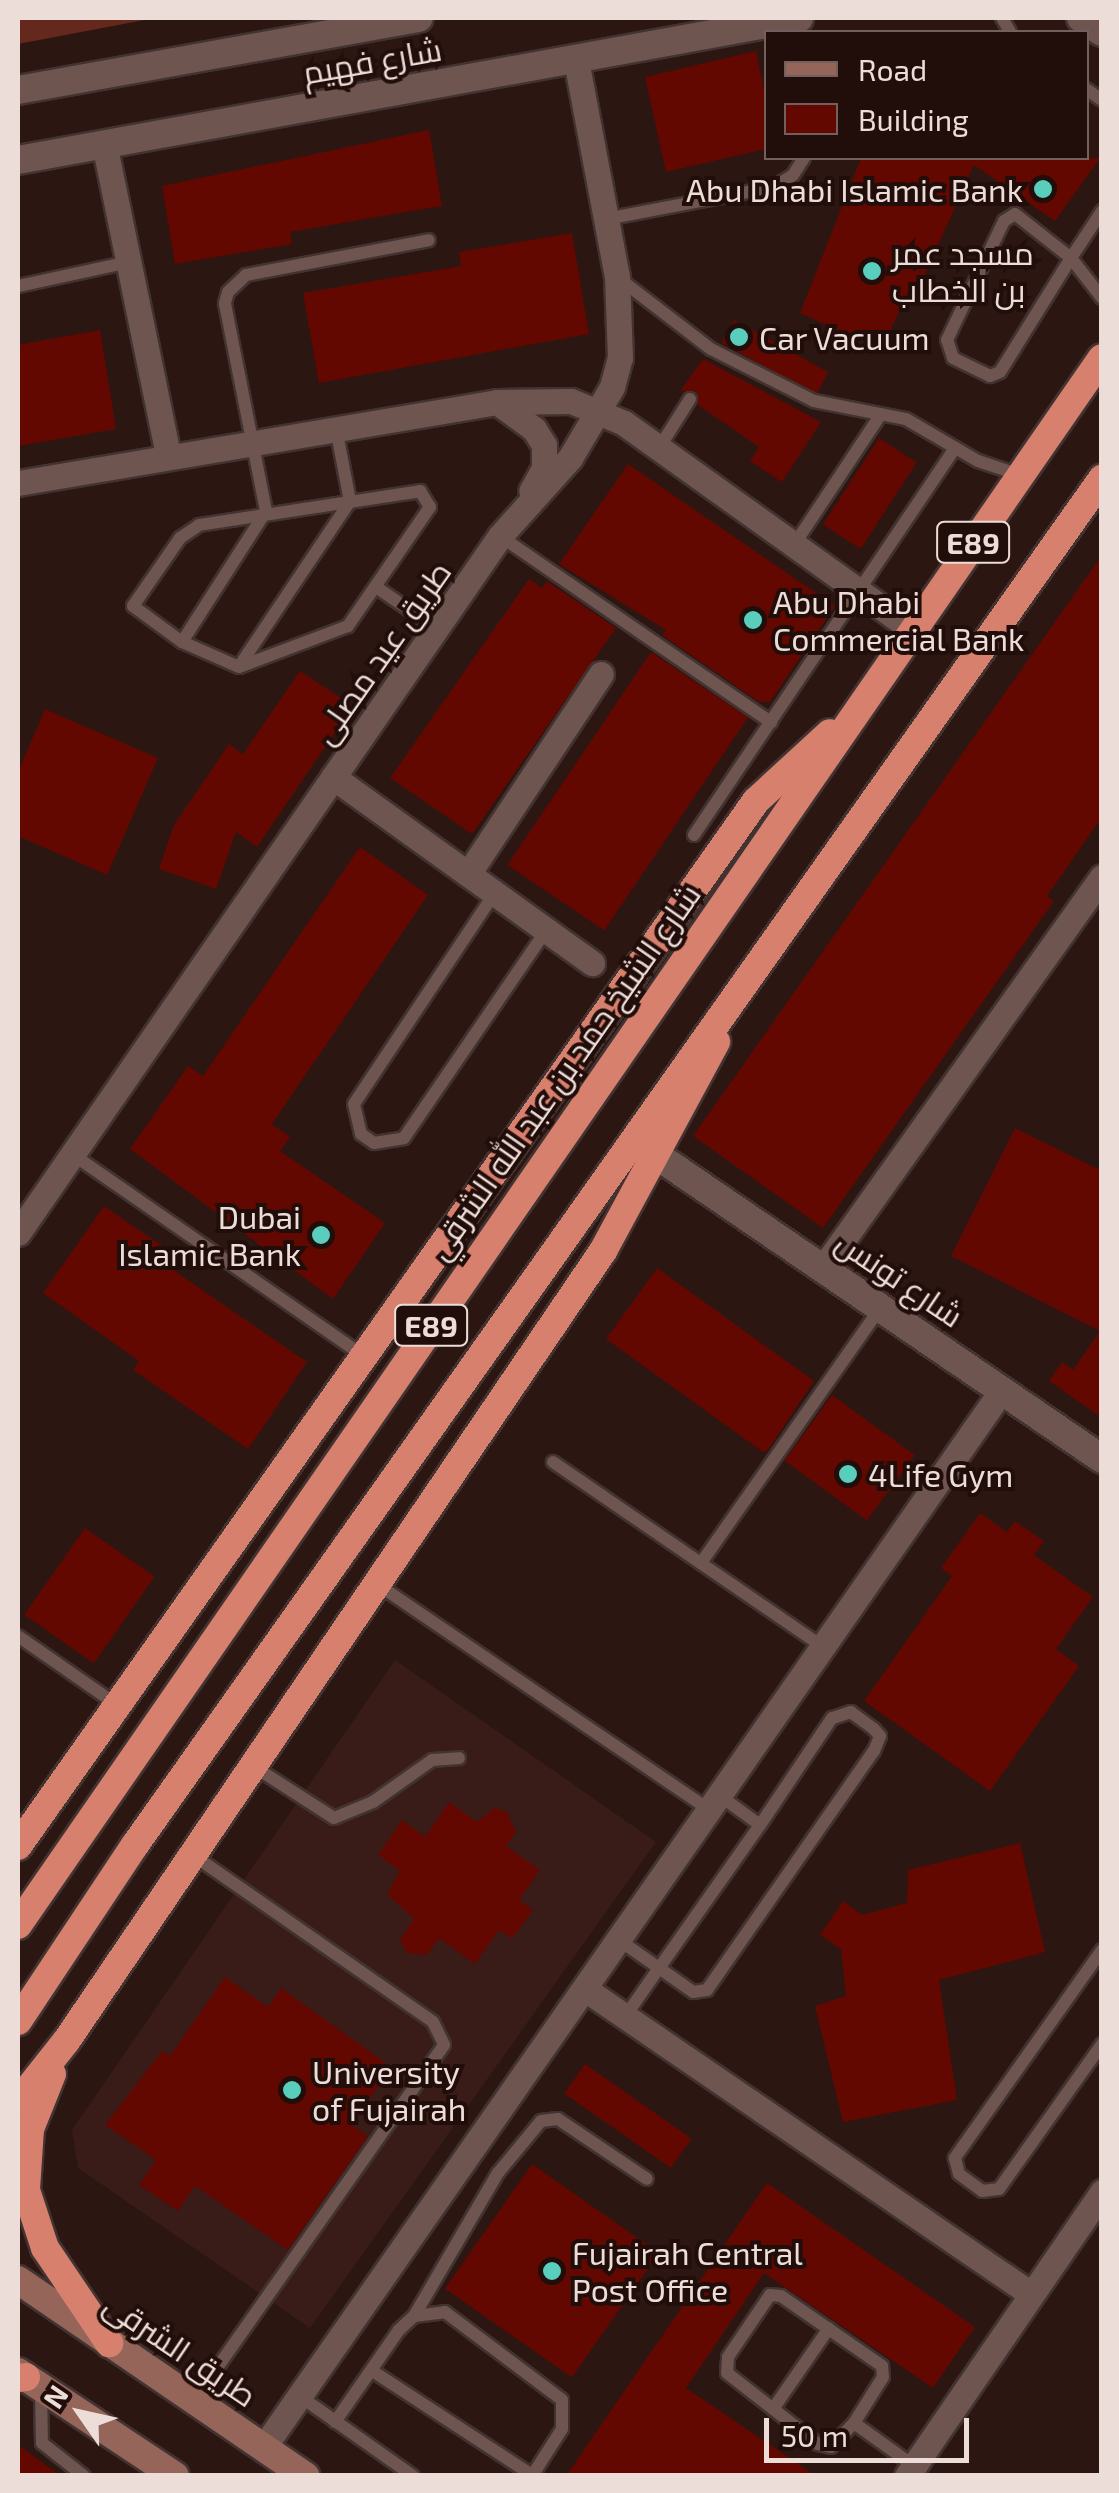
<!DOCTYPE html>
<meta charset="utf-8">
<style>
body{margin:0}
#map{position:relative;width:1119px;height:2493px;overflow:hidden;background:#2b1612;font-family:"Exo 2",Cairo,sans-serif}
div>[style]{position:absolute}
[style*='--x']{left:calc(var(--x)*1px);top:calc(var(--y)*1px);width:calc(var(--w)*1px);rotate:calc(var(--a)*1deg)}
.built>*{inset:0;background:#391c17}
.green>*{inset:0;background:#65281d}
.building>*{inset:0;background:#620800;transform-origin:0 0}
.roads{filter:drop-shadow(2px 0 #423331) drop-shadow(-2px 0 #423331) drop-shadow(0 2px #423331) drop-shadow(0 -2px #423331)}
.service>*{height:12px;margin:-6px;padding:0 6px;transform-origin:6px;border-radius:6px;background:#6e554f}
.minor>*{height:25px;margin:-12.5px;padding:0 12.5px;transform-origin:12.5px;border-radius:12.5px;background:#6e554f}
.tertiary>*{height:28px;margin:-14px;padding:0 14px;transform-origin:14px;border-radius:14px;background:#6e554f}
.secondary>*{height:28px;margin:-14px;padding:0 14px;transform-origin:14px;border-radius:14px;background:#96655a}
.trunk>*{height:28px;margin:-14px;padding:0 14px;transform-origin:14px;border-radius:14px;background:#d8806e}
.dots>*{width:28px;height:28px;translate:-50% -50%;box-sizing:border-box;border:5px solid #210d09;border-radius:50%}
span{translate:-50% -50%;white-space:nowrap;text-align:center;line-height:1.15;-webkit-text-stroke:8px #210d09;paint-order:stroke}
.shield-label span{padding:2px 8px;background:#210d09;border:2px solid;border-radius:8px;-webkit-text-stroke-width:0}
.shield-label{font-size:30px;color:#edddd9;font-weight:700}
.street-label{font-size:32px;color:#edddd9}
.poi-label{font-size:32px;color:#edddd9}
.right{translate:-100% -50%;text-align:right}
.left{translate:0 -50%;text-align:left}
.frame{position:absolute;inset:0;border:20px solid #edddd9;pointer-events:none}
.legend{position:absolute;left:764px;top:30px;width:325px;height:130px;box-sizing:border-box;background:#210d09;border:2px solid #73605c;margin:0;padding:12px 18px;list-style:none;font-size:30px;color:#edddd9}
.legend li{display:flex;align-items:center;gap:20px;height:50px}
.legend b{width:50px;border:2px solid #73605c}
.north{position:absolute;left:30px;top:2363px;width:100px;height:100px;-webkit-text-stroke:8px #210d09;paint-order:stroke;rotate:304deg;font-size:28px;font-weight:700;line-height:40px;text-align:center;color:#edddd9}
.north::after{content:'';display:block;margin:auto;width:35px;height:45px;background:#edddd9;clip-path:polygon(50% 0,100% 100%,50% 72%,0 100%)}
.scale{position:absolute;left:764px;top:2418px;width:205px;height:45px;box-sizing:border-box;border:5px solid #edddd9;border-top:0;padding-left:12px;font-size:30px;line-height:35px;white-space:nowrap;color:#edddd9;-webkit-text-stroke:8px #210d09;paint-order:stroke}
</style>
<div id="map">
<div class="built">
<i style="clip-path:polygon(395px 1660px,656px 1842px,310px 2328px,78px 2168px,72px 2130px)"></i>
</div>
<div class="green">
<i style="clip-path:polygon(18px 18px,155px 18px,18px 44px)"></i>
</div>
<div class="building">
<i style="clip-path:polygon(756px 51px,766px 100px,766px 149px,666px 172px,645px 77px)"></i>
<i style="clip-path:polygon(429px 130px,442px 206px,290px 232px,292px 244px,175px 264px,162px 186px)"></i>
<i style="clip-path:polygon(861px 158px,1100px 158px,1055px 221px,974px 165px,917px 292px,909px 289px,882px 350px,800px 313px)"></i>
<i style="clip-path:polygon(572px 233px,589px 334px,319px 383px,303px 293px,461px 266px,459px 252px)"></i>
<i style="left:734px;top:320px;width:108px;height:26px;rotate:29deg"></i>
<i style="clip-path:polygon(100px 330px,116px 429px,18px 446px,18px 345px)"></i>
<i style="clip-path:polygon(703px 359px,821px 422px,782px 482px,750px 461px,759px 447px,698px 405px,696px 391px,680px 391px)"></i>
<i style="left:879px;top:438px;width:45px;height:103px;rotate:33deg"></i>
<i style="clip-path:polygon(628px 464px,835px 606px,770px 702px,759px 702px,662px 635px,666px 630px,559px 564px)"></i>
<i style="clip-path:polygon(1102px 555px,1102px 817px,1047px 896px,1054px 901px,823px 1228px,693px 1136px)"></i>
<i style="clip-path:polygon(529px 579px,542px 588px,547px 581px,616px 628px,472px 834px,390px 778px)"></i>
<i style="left:651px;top:652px;width:117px;height:257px;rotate:34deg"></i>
<i style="clip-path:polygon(300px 671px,353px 706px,257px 847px,236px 832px,216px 889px,159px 869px,174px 825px,229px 744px,243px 754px)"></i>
<i style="clip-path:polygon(45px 709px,158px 758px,107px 875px,18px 836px,18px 772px)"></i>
<i style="clip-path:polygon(360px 847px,428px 895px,272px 1124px,290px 1137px,280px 1151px,385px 1223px,333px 1299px,130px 1149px,188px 1066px,203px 1076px)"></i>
<i style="clip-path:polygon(1015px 1128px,1102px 1171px,1102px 1418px,1049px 1381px,1062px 1362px,1073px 1370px,1100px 1331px,951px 1256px)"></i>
<i style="clip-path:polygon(104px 1206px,174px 1254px,166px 1265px,307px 1362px,248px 1449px,133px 1370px,139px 1361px,43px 1293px)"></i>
<i style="clip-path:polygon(657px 1268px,814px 1381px,768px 1450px,763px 1452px,606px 1339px)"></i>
<i style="left:832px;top:1395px;width:102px;height:81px;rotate:36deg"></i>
<i style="clip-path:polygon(980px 1513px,1007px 1532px,1015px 1521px,1044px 1541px,1034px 1555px,1093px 1597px,1056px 1649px,1079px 1666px,990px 1791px,864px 1701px,952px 1576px,941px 1568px)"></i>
<i style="left:85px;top:1528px;width:85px;height:106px;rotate:35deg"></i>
<i style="clip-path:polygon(449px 1802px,477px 1822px,494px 1808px,506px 1811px,516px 1832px,506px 1846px,540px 1870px,519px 1900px,533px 1910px,512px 1939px,499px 1930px,475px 1964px,439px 1938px,427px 1955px,407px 1953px,400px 1940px,414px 1919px,387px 1894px,400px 1871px,378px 1855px,402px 1820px,425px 1837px)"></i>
<i style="clip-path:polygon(1020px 1843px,1045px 1952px,939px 1980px,957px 2100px,843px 2122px,815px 2006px,846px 1996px,841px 1949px,820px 1935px,843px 1901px,862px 1915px,907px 1903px,908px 1870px)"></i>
<i style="clip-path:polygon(225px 1977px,268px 2007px,281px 1988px,391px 2067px,351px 2125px,368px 2136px,288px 2250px,195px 2186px,178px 2211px,139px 2185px,156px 2160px,105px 2125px,162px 2051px,170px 2056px)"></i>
<i style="left:585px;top:2064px;width:130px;height:36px;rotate:35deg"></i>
<i style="left:532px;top:2164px;width:155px;height:152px;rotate:35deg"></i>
<i style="clip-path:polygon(767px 2183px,975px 2327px,933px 2388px,764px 2273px,686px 2388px,816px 2476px,566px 2476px)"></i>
<i style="clip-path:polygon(18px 2445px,61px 2476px,18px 2476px)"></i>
</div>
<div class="roads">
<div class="service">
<i style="--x:1002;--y:18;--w:16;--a:60"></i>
<i style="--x:1086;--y:89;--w:19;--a:35"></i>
<i style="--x:1102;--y:211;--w:56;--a:123.4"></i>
<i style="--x:1071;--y:258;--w:51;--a:52.2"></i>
<i style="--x:1015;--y:214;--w:71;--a:38.2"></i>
<i style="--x:1071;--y:258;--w:134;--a:121.9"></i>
<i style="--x:1000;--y:372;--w:11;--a:158"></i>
<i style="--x:990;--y:376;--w:41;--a:-154.1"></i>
<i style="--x:953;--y:358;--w:19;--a:-108"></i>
<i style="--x:947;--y:340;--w:132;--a:-64.4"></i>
<i style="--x:1004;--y:221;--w:13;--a:-32"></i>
<i style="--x:606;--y:219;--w:171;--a:-10.8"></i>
<i style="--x:774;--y:187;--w:22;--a:-32"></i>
<i style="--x:793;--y:175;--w:20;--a:-57"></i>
<i style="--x:617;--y:277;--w:118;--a:37.5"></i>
<i style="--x:711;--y:349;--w:115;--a:26.8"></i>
<i style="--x:814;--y:401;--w:94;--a:11.1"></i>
<i style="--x:906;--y:419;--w:83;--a:30.3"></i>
<i style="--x:978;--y:461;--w:44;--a:18.4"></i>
<i style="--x:18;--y:286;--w:114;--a:-12.2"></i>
<i style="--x:659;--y:448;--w:58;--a:-57.7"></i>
<i style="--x:420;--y:491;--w:19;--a:58"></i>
<i style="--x:430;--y:507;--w:145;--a:124.6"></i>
<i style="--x:348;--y:626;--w:116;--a:159.4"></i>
<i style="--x:239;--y:667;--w:62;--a:-156.3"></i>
<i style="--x:182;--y:642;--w:61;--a:-143.7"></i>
<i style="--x:133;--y:606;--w:83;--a:-55.3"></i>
<i style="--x:180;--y:538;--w:23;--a:-34"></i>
<i style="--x:199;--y:525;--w:224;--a:-8.7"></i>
<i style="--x:500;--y:536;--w:329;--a:34.5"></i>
<i style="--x:794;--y:545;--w:157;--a:-56.4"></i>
<i style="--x:379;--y:589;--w:70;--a:34.6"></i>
<i style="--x:182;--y:642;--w:156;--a:-57.3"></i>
<i style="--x:266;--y:511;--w:212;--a:-101.2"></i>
<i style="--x:225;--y:303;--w:11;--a:-75"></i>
<i style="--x:228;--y:292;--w:25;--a:-43"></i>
<i style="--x:246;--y:275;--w:186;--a:-10.8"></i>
<i style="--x:240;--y:665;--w:197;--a:-56.1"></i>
<i style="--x:350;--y:501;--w:74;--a:-100.9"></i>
<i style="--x:694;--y:835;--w:467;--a:-56"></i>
<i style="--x:494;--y:894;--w:252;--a:123.7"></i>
<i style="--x:354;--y:1104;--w:31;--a:77"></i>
<i style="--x:361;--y:1134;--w:16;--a:35"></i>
<i style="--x:374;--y:1143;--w:30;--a:-9"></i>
<i style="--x:404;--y:1138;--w:251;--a:-55.6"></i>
<i style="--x:72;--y:1154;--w:353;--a:34.7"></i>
<i style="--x:553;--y:1462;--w:327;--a:34.4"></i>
<i style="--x:701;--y:1563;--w:313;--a:-54.9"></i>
<i style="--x:377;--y:1584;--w:402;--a:34.2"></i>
<i style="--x:18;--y:1636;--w:119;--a:34.8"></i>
<i style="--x:253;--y:1766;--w:96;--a:32.7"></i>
<i style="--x:334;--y:1818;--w:42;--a:-22.3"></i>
<i style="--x:373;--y:1802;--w:72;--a:-35.4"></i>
<i style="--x:432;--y:1760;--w:27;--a:-4"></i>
<i style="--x:720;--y:1796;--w:49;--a:35.9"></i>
<i style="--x:193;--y:1855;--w:292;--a:34.8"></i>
<i style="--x:433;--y:2022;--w:25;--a:64"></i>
<i style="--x:444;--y:2045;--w:435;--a:125.1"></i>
<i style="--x:619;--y:1940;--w:49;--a:35"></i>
<i style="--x:659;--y:1968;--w:42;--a:35.2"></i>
<i style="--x:693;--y:1992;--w:14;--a:-8"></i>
<i style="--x:707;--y:1990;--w:292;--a:-55.1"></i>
<i style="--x:874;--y:1751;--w:16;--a:-68"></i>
<i style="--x:880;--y:1736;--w:9;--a:-131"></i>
<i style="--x:874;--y:1729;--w:29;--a:-144"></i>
<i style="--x:851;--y:1712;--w:20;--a:162"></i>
<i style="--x:832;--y:1718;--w:129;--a:123.9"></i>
<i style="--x:760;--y:1825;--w:175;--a:125.2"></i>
<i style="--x:659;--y:1968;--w:60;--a:124.8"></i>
<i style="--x:1102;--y:1950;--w:255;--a:125.3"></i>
<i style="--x:955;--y:2158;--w:16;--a:76"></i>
<i style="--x:959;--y:2174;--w:29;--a:36"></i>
<i style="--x:982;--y:2191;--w:17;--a:-7"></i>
<i style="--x:999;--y:2189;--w:178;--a:-54.6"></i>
<i style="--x:414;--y:2316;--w:166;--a:-59.6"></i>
<i style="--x:498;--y:2173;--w:67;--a:-50.4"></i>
<i style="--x:541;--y:2121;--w:17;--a:-7"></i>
<i style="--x:558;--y:2119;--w:107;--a:34"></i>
<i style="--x:374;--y:2372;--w:189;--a:33.1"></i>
<i style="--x:41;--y:2388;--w:55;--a:89"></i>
<i style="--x:42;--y:2443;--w:53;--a:38.2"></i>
<i style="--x:301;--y:2397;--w:137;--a:35.2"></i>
<i style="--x:773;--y:2409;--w:98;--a:-55.3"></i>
<i style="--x:335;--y:2422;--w:112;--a:-55.2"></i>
<i style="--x:399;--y:2330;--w:21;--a:-43"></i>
<i style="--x:414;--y:2316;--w:31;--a:-7"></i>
<i style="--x:445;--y:2312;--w:146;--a:36.9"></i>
<i style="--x:562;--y:2400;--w:29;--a:90"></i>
<i style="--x:562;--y:2429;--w:56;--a:122.6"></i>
<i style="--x:854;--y:2423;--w:33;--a:134"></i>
<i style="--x:831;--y:2447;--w:13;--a:-167"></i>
<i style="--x:818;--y:2444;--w:115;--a:-142"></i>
<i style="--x:727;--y:2373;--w:16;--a:-86"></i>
<i style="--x:728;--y:2357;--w:75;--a:-55.9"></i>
<i style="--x:770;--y:2295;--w:11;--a:5"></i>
<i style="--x:781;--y:2296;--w:123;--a:34.7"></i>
<i style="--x:882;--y:2366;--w:11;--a:85"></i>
<i style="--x:883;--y:2377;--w:54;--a:122.2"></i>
<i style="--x:854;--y:2423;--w:74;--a:35.6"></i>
</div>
<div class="minor">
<i style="--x:104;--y:143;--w:318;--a:78.4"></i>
<i style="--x:497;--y:402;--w:46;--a:36.1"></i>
<i style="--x:534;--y:429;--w:19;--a:58"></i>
<i style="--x:544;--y:445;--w:23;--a:90"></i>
<i style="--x:544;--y:468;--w:26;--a:119"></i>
<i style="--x:18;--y:483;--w:486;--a:-9.6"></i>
<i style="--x:497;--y:402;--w:74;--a:-0.8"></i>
<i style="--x:571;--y:401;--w:57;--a:22.5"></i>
<i style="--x:624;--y:423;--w:354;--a:35.6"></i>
<i style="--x:333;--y:777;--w:319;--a:35.7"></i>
<i style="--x:468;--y:874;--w:240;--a:-56.4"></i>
<i style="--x:18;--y:1233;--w:847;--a:-55.33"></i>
<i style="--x:500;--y:536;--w:105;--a:-48.1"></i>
<i style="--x:570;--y:458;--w:82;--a:-59.4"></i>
<i style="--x:612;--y:387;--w:30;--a:-75"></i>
<i style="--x:620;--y:358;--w:81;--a:-92.1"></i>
<i style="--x:617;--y:277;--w:222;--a:-100.7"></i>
<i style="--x:823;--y:1268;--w:480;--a:-54.5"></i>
<i style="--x:585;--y:1989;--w:540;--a:34.37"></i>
<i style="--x:263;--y:2448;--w:1291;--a:-55.07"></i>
<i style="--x:907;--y:2476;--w:345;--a:-55.5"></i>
</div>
<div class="tertiary">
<i style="--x:1081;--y:18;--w:25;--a:34"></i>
<i style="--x:18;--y:90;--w:407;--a:-10.2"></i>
<i style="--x:18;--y:160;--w:794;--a:-10.3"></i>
<i style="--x:659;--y:1157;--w:536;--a:34.28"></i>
</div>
<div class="secondary">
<i style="--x:18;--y:2280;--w:348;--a:34.3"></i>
<i style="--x:18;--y:2372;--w:188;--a:33.5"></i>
</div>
<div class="trunk">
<i style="--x:18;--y:1846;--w:1279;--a:-54.77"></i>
<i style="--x:756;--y:801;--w:100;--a:-42.6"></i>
<i style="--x:18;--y:1925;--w:1905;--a:-55.33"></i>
<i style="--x:18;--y:2021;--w:211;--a:-56.4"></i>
<i style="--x:135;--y:1845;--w:1674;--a:-54.71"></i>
<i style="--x:52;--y:2074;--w:59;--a:111.8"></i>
<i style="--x:30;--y:2129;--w:61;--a:93.8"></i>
<i style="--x:26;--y:2190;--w:61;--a:71.9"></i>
<i style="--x:45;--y:2248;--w:115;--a:56"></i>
<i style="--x:18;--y:2102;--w:79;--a:-51.7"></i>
<i style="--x:67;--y:2040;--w:954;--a:-55.81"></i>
<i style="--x:603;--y:1251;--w:238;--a:-61.6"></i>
<i style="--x:18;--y:2378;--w:8;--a:-7"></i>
</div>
</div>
<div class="dots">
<i style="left:1043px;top:189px;background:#5acebd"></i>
<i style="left:872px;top:271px;background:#5acebd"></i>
<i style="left:739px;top:337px;background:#5acebd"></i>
<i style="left:753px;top:620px;background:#5acebd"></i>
<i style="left:321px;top:1235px;background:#5acebd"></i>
<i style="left:848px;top:1474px;background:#5acebd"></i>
<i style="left:292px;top:2090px;background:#5acebd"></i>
<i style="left:552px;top:2271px;background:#5acebd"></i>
</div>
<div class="shield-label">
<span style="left:973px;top:542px">E89</span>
<span style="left:431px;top:1325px">E89</span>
</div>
<div class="street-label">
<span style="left:372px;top:60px;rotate:-10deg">شارع فهيم</span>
<span style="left:381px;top:652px;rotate:-55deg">طريق عيد مصلى</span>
<span style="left:563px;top:1071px;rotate:-55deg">شارع الشيخ حمد بن عبد الله الشرقي</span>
<span style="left:900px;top:1278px;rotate:34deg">شارع تونس</span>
<span style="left:181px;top:2349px;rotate:34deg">طريق الشرقى</span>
</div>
<div class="poi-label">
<span class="right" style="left:1023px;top:189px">Abu Dhabi Islamic Bank</span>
<span class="left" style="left:892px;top:271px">مسجد عمر<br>بن الخطاب</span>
<span class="left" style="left:759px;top:337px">Car Vacuum</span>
<span class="left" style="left:773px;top:620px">Abu Dhabi<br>Commercial Bank</span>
<span class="right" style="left:301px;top:1235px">Dubai<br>Islamic Bank</span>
<span class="left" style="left:868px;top:1474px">4Life Gym</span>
<span class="left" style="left:312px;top:2090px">University<br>of Fujairah</span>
<span class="left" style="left:572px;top:2271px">Fujairah Central<br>Post Office</span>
</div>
<div class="frame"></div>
<ul class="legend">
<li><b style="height:12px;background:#96655a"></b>Road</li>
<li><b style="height:28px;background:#620800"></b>Building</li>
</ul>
<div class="north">N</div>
<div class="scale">50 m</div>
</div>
